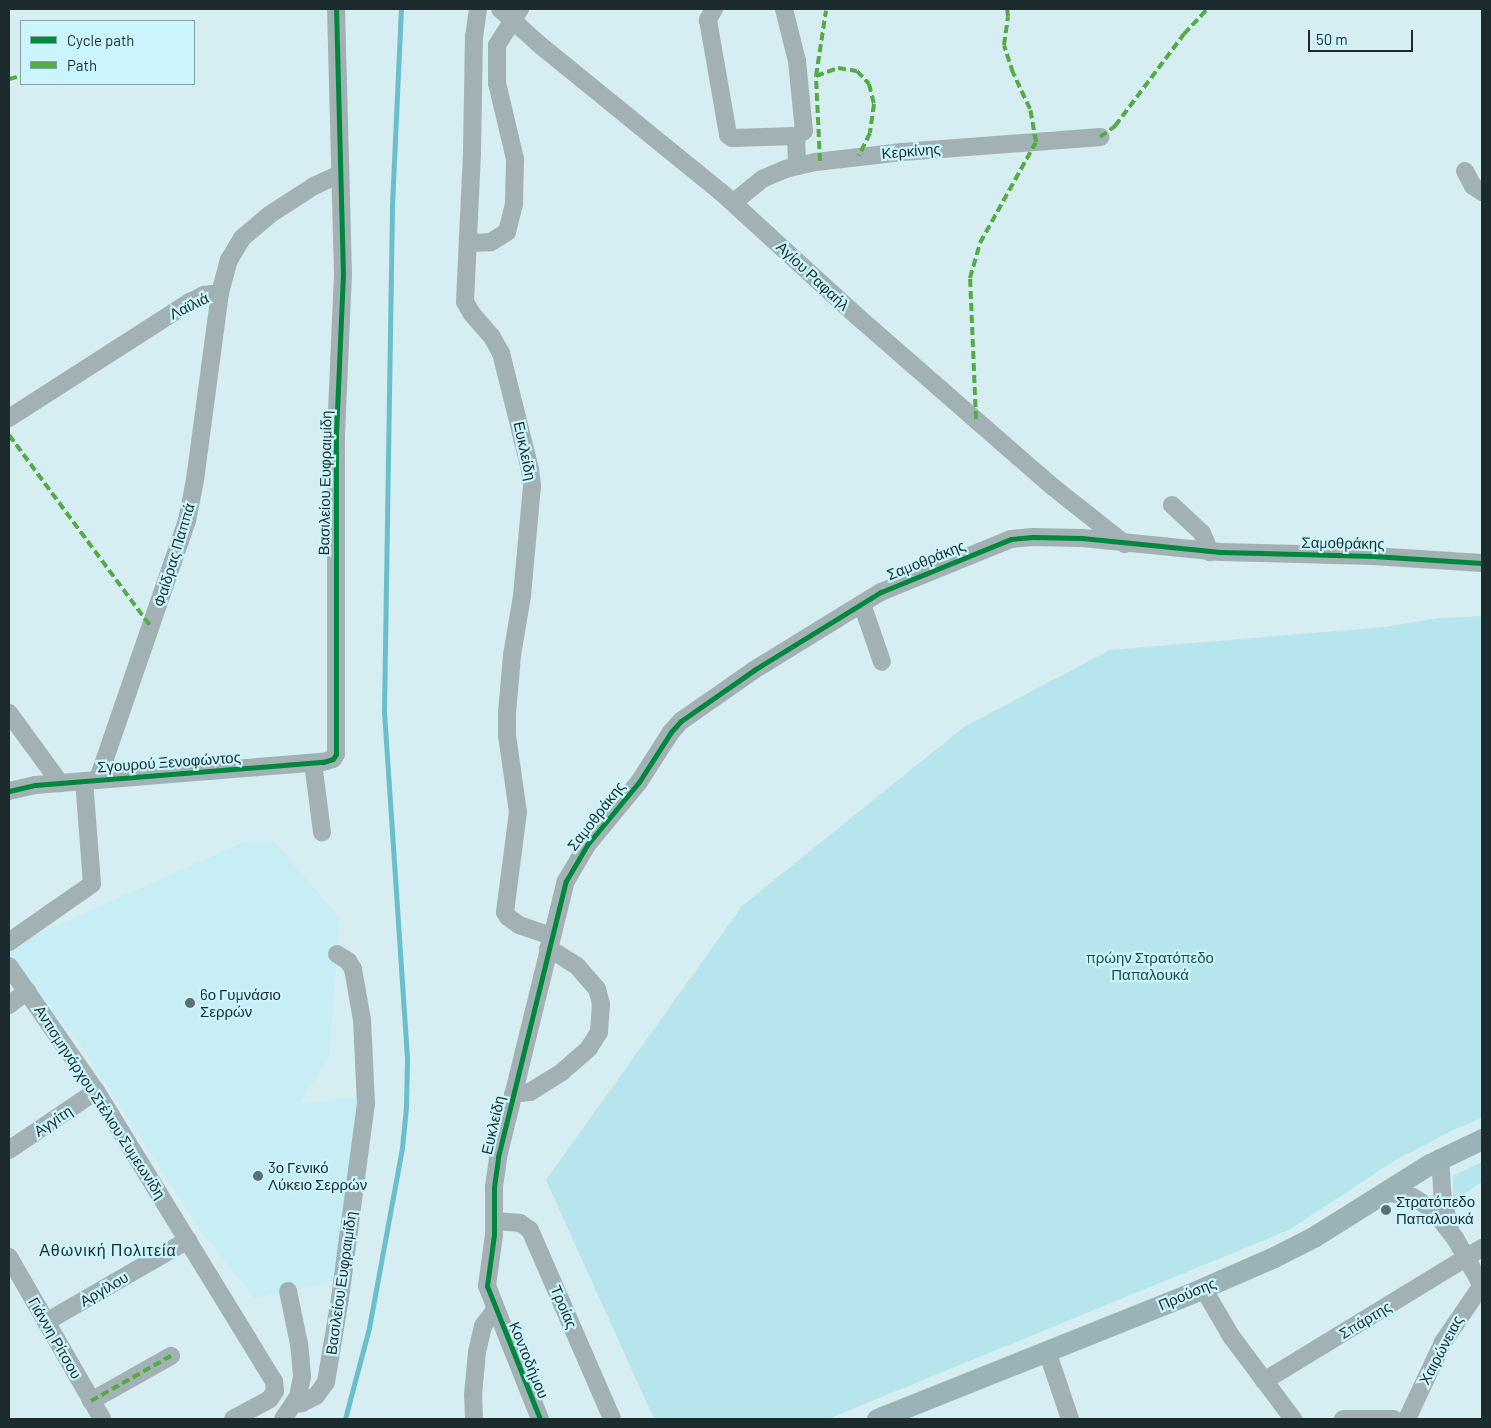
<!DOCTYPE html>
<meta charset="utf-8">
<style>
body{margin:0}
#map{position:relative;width:1491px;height:1428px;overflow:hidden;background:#d6edf1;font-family:Barlow,sans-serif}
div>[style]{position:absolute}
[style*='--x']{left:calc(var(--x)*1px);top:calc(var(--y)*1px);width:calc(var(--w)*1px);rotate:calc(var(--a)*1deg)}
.built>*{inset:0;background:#c6eef4}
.green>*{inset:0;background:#b6e5ed}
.stream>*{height:4.5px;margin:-2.25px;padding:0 2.25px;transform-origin:2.25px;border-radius:2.25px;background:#6abfcc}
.minor>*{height:18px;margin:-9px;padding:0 9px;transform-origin:9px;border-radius:9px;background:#a2b2b4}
.major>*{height:21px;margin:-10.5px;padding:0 10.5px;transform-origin:10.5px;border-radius:10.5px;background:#9bb2b6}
.quiet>*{height:4px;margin-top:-2px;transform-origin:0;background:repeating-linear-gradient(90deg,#52ab44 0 8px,transparent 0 12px)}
.cycleway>*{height:5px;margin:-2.5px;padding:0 2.5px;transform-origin:2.5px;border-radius:2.5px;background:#00873e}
.dots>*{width:14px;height:14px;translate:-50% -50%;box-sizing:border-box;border:2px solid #cbf5fc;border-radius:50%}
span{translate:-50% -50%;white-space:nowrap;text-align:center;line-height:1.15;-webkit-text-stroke:4.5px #cbf5fc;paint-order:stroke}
.street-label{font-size:15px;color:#1b2b2e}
.park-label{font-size:15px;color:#1c4c53}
.poi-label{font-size:15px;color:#1b2b2e}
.left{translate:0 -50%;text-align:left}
.neighbourhood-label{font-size:16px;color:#1b2b2e;letter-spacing:1px}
.frame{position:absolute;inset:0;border:10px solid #1b2b2e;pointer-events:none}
.legend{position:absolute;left:20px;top:20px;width:175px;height:65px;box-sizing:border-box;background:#cbf5fc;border:1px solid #85a4aa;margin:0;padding:6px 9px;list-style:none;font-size:15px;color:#1b2b2e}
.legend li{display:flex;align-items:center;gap:10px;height:25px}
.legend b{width:25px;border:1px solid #85a4aa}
.scale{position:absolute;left:1308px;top:30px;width:105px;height:22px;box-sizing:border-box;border:2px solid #1b2b2e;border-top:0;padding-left:6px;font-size:15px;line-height:18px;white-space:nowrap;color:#1b2b2e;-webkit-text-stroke:4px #cbf5fc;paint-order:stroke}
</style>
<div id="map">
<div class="built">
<i style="clip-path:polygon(244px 842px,274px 842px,340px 918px,329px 1057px,299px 1104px,358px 1097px,360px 1119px,333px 1282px,254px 1298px,198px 1227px,84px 1050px,9px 955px,9px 947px)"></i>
</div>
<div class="green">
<i style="clip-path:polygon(1482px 616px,1482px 1118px,1453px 1130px,1392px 1162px,1289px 1230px,828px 1419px,654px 1419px,546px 1180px,742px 906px,964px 727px,1110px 650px,1385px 627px,1439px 618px)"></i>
<i style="clip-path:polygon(1482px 1162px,1482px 1182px,1453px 1201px,1453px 1176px)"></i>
</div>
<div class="stream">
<i style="--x:345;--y:1419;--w:94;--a:-75.2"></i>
<i style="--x:369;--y:1328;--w:183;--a:-79.6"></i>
<i style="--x:402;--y:1148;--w:41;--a:-84.4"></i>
<i style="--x:406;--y:1107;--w:49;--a:-88.8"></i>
<i style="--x:407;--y:1058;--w:348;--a:-93.8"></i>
<i style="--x:384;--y:711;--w:505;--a:-89.09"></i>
<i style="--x:392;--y:206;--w:197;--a:-87.4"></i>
</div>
<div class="minor">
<i style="--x:478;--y:9;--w:27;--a:98"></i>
<i style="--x:474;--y:36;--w:117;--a:91"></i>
<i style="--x:472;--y:153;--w:149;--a:92.7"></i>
<i style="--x:465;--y:302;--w:14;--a:60"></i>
<i style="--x:472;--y:314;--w:30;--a:49"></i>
<i style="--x:492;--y:337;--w:18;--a:61"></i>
<i style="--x:501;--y:353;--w:120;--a:76"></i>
<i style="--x:530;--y:469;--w:17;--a:83"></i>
<i style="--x:532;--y:486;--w:110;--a:95.2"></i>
<i style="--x:522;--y:596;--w:60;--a:99.6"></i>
<i style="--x:512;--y:655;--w:58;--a:94.9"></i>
<i style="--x:507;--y:713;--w:22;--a:90"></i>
<i style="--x:507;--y:735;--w:78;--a:81.9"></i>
<i style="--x:518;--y:812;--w:101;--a:97.4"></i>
<i style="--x:505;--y:912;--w:6;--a:59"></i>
<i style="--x:508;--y:917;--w:14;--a:36"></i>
<i style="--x:519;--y:925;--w:34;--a:19"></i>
<i style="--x:500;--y:9;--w:54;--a:42"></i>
<i style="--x:540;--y:45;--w:233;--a:39.1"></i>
<i style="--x:721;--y:192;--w:185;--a:42.4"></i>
<i style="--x:858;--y:317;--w:259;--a:41.1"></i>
<i style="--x:1053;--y:487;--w:92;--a:38.4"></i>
<i style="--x:714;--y:9;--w:13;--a:119"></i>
<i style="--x:708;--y:20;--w:117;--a:80.1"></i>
<i style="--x:728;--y:135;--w:5;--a:37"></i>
<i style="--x:732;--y:138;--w:64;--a:-1.8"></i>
<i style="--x:784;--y:9;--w:54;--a:76"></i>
<i style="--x:797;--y:61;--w:70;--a:84.3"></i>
<i style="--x:804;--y:131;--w:9;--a:148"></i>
<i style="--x:796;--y:136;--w:30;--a:88"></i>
<i style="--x:1465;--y:171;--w:17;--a:62"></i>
<i style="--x:1473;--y:186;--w:11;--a:34"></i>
<i style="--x:734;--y:202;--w:36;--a:-39"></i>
<i style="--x:762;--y:179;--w:25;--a:-23"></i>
<i style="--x:785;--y:169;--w:32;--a:-13"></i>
<i style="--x:816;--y:162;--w:87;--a:-6.6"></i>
<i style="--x:902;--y:152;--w:199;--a:-4.3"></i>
<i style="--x:468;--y:243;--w:23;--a:-2"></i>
<i style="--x:491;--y:242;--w:19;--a:-32"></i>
<i style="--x:507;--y:232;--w:29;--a:-76"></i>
<i style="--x:514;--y:204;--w:45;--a:-88.7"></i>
<i style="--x:515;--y:159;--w:78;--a:-103.3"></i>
<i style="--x:497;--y:83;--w:38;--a:-90"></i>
<i style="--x:497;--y:45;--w:43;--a:-57.4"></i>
<i style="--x:9;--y:418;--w:215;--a:-32.7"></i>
<i style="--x:190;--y:302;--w:16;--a:-27"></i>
<i style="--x:204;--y:295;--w:16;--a:-7"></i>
<i style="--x:1172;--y:505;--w:41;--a:43"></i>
<i style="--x:1202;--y:533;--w:21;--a:67"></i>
<i style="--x:862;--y:604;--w:61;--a:71"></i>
<i style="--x:9;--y:713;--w:87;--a:53.9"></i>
<i style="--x:313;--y:763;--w:70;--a:82.6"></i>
<i style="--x:98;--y:779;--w:273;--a:-71"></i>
<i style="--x:187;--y:521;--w:42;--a:-79"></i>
<i style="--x:195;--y:480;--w:189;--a:-82.4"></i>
<i style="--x:220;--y:293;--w:34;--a:-75"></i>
<i style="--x:229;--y:260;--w:26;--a:-59"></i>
<i style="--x:242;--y:238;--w:35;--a:-40"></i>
<i style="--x:269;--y:215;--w:54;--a:-32.8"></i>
<i style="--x:314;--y:186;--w:29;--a:-25"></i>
<i style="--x:9;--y:791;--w:27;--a:-13"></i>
<i style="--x:35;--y:785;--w:289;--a:-4.6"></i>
<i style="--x:323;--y:762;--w:10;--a:-17"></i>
<i style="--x:333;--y:759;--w:6;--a:-59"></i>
<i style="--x:336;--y:754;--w:320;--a:-90"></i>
<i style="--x:336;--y:434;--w:159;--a:-87.5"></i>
<i style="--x:343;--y:275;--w:266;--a:-91.5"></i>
<i style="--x:9;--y:942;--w:101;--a:-34.9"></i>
<i style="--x:92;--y:884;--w:103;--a:-94.4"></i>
<i style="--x:9;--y:966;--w:152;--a:55.2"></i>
<i style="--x:96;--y:1091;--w:340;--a:58.5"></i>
<i style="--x:274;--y:1381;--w:10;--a:84"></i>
<i style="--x:275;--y:1391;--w:9;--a:122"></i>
<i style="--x:270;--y:1399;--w:42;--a:151.6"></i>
<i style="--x:9;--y:1005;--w:23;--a:-38"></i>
<i style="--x:513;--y:1094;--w:17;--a:-7"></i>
<i style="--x:530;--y:1092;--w:39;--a:-32"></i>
<i style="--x:563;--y:1071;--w:35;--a:-41"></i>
<i style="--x:589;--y:1048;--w:19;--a:-58"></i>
<i style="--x:599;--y:1032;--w:28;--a:-86"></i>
<i style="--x:601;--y:1004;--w:16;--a:-105"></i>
<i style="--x:597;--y:989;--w:30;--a:-131"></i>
<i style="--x:577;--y:966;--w:34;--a:-148"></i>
<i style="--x:9;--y:1150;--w:105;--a:-34.1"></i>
<i style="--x:1440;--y:1158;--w:44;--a:86.1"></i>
<i style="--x:1443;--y:1202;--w:25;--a:74"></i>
<i style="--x:1384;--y:1192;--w:29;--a:10"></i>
<i style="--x:1413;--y:1197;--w:24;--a:33"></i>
<i style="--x:1433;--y:1210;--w:36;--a:52"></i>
<i style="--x:1455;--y:1238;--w:55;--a:60.6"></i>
<i style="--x:494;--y:1221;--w:26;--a:4"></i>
<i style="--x:520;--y:1223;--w:12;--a:35"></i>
<i style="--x:530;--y:1230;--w:206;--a:66.5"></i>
<i style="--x:9;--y:1257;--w:187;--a:60.1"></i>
<i style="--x:1203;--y:1288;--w:56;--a:59.7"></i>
<i style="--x:1231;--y:1336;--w:104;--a:53.2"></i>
<i style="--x:46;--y:1322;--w:164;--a:-30"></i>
<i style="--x:1047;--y:1351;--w:72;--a:71.3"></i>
<i style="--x:1264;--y:1381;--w:255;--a:-31.4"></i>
<i style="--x:91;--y:1401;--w:92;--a:-29.4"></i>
<i style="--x:295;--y:1404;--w:7;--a:-8"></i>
<i style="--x:302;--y:1403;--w:16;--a:-27"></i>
<i style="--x:316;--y:1396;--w:17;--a:-54"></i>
<i style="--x:326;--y:1382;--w:85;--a:-80.5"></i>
<i style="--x:340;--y:1298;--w:196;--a:-82.4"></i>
<i style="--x:366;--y:1104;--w:84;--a:-92.7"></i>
<i style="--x:362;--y:1020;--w:52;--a:-100"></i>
<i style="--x:353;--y:969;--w:9;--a:-122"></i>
<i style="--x:348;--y:961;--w:13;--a:-148"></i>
<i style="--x:283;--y:1419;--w:27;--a:-56"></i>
<i style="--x:298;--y:1397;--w:21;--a:-79"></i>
<i style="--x:302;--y:1376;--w:32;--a:-95"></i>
<i style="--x:299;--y:1344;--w:54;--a:-101.7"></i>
<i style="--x:474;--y:1419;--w:24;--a:-92"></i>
<i style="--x:473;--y:1395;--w:43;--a:-84.7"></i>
<i style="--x:477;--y:1352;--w:27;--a:-77"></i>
<i style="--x:483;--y:1326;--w:20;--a:-53"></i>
<i style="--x:540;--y:1419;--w:143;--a:-111.7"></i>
<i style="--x:487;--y:1286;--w:51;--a:-82.2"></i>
<i style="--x:494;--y:1235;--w:48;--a:-90"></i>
<i style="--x:494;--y:1187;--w:30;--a:-82"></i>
<i style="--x:498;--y:1157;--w:284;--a:-76.2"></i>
<i style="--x:566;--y:881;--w:42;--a:-59.7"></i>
<i style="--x:587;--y:845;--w:82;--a:-50.5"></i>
<i style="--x:639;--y:782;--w:59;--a:-57.4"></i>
<i style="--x:671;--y:732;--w:15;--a:-48"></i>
<i style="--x:681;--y:721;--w:89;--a:-34.9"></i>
<i style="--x:754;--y:670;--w:149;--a:-31.6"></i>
<i style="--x:881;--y:592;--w:140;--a:-22.2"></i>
<i style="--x:1011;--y:539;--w:22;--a:-5"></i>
<i style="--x:1033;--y:537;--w:49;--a:1.2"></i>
<i style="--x:1082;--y:538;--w:139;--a:5.8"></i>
<i style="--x:1220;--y:552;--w:153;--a:1.5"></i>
<i style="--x:1373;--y:556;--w:109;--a:3.7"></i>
<i style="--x:1343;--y:1419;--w:51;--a:0"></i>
<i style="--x:1407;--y:1419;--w:85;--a:-64.9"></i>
<i style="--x:1443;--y:1342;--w:69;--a:-55.6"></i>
</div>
<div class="major">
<i style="--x:877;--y:1419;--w:341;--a:-21.8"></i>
<i style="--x:1194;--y:1292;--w:87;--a:-23.6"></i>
<i style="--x:1274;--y:1257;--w:46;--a:-27.1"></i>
<i style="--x:1315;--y:1236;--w:136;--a:-32.1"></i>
<i style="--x:1430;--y:1164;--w:58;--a:-25.7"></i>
</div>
<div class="quiet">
<i style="--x:816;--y:76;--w:23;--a:-20"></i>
<i style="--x:838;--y:68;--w:19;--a:9"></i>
<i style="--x:857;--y:71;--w:18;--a:47"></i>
<i style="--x:869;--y:84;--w:21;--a:76"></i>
<i style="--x:874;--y:104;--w:29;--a:98"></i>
<i style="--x:870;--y:133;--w:25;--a:116"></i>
<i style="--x:9;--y:79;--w:12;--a:-14"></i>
<i style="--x:1100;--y:137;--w:19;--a:-36"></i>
<i style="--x:1115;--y:126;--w:115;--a:-53.1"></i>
<i style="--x:1184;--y:34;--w:34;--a:-47"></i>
<i style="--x:820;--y:161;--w:85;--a:-92.7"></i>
<i style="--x:816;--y:76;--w:66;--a:-81.3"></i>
<i style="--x:976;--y:419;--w:141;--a:-92.4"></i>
<i style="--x:970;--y:278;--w:36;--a:-74"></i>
<i style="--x:980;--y:243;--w:115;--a:-61"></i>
<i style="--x:1036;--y:142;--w:34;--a:-100"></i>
<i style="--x:1030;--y:109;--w:40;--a:-115"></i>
<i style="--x:1013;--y:73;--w:29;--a:-108"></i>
<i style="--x:1004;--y:45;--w:29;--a:-82"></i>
<i style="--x:1008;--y:16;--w:7;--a:-98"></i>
<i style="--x:9;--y:435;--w:239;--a:53.5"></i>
<i style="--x:91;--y:1401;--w:92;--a:-29.4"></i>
</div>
<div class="cycleway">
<i style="--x:9;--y:791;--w:27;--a:-13"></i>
<i style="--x:35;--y:785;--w:289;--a:-4.6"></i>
<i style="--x:323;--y:762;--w:10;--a:-17"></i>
<i style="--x:333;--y:759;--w:6;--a:-59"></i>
<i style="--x:336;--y:754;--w:320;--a:-90"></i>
<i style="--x:336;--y:434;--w:159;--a:-87.5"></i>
<i style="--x:343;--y:275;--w:266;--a:-91.5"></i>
<i style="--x:540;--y:1419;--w:143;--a:-111.7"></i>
<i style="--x:487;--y:1286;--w:51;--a:-82.2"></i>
<i style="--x:494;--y:1235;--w:48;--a:-90"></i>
<i style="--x:494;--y:1187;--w:30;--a:-82"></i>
<i style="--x:498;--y:1157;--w:284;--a:-76.2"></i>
<i style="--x:566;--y:881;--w:42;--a:-59.7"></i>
<i style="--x:587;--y:845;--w:82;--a:-50.5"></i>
<i style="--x:639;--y:782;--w:59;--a:-57.4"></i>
<i style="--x:671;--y:732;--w:15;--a:-48"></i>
<i style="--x:681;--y:721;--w:89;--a:-34.9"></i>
<i style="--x:754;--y:670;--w:149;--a:-31.6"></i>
<i style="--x:881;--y:592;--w:140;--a:-22.2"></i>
<i style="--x:1011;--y:539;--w:22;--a:-5"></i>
<i style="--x:1033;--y:537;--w:49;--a:1.2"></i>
<i style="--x:1082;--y:538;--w:139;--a:5.8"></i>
<i style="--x:1220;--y:552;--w:153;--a:1.5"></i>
<i style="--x:1373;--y:556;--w:109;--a:3.7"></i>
</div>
<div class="dots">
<i style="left:190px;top:1003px;background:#5c6f72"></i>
<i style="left:258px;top:1176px;background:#5c6f72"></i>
<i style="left:1386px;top:1210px;background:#5c6f72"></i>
</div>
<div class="street-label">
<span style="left:911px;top:151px;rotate:-5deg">Κερκίνης</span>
<span style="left:813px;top:276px;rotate:43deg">Αγίου Ραφαήλ</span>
<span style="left:189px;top:306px;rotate:-26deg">Λαϊλιά</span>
<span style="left:525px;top:451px;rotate:78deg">Ευκλείδη</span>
<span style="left:325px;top:483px;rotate:-89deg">Βασιλείου Ευφραιμίδη</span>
<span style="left:1343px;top:543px;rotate:1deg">Σαμοθράκης</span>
<span style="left:174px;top:555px;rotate:-73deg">Φαίδρας Παππά</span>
<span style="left:926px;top:560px;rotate:-22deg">Σαμοθράκης</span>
<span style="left:169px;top:762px;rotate:-4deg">Σγουρού Ξενοφώντος</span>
<span style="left:596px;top:816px;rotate:-52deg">Σαμοθράκης</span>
<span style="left:100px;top:1102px;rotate:57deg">Αντισμηνάρχου Στέλιου Συμεωνίδη</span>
<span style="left:53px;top:1121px;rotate:-34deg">Αγγίτη</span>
<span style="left:493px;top:1125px;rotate:-77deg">Ευκλείδη</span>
<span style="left:341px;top:1283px;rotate:-82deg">Βασιλείου Ευφραιμίδη</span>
<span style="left:104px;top:1289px;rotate:-30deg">Αργίλου</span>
<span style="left:1187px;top:1294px;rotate:-23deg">Προύσης</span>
<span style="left:564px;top:1307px;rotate:67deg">Τροίας</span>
<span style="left:1365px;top:1320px;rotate:-31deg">Σπάρτης</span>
<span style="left:55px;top:1338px;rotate:60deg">Γιάννη Ρίτσου</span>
<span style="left:1441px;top:1350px;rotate:-62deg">Χαιρώνειας</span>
<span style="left:529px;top:1360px;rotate:68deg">Κοντοδήμου</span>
</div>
<div class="park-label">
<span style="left:1150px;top:966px">πρώην Στρατόπεδο<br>Παπαλουκά</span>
</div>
<div class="poi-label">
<span class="left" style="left:200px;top:1003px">6ο Γυμνάσιο<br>Σερρών</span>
<span class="left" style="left:268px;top:1176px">3ο Γενικό<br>Λύκειο Σερρών</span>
<span class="left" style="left:1396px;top:1210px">Στρατόπεδο<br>Παπαλουκά</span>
</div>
<div class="neighbourhood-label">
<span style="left:108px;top:1250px">Αθωνική Πολιτεία</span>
</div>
<div class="frame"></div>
<ul class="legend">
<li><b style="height:6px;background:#00873e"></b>Cycle path</li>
<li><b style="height:6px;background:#52ab44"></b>Path</li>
</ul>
<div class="scale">50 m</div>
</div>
